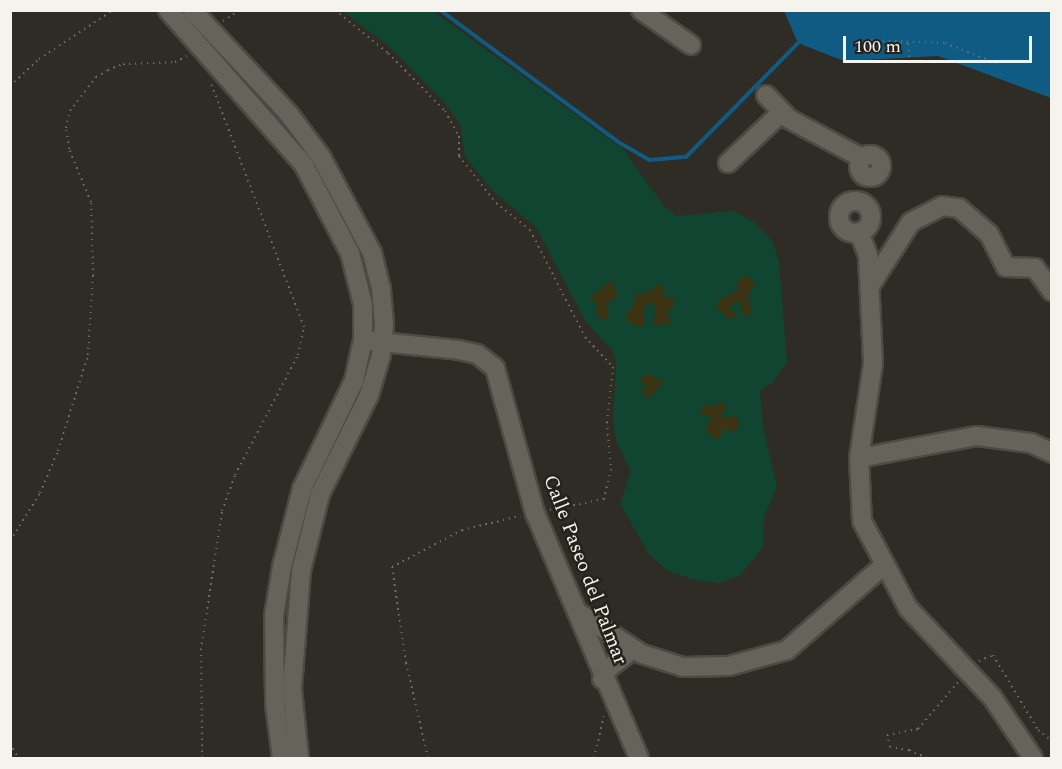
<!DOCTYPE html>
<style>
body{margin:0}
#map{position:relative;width:1062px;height:769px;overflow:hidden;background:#2e2c24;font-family:Spectral,serif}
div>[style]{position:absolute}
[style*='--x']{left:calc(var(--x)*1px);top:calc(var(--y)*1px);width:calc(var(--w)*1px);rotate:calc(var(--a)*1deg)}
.green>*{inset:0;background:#104631}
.sand>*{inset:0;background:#3c3313}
.water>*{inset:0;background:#0f5b83}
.stream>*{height:4px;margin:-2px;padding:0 2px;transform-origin:2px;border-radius:2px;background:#0f5b83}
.path>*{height:2px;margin-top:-1px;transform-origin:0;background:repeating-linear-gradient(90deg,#6f6d66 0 1.5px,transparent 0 6px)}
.roads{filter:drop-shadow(2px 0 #4c4a43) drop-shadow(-2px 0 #4c4a43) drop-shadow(0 2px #4c4a43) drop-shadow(0 -2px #4c4a43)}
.minor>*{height:18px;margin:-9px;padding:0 9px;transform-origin:9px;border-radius:9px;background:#65635a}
.minor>.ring{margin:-9px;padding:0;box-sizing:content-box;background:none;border:18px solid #65635a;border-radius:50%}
span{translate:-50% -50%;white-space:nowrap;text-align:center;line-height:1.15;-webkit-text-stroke:5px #24221b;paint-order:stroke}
.street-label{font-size:20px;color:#f5f3ee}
.frame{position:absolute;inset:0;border:12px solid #f5f3ee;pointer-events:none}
.scale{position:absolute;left:843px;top:36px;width:189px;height:27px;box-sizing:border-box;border:3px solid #f5f3ee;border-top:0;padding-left:8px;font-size:18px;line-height:21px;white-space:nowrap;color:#f5f3ee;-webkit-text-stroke:4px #24221b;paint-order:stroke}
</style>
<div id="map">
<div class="green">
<i style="clip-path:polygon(342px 11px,433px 11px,623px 149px,663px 205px,676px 216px,732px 211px,754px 222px,773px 242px,779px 262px,787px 362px,774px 381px,760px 391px,763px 427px,777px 487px,764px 516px,763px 548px,739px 576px,719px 583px,694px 580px,666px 570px,648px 553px,620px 503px,631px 472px,616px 440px,613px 421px,616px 362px,613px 351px,586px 322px,536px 227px,494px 192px,465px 156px,460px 124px,445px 103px,389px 46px)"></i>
</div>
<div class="sand">
<i style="clip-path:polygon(746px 275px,755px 283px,747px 299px,753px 313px,744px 316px,740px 302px,735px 301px,729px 308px,737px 315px,730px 320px,716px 306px,721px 298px,738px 291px,737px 281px)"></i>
<i style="clip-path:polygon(611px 280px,618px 296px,607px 303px,609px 318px,603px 320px,596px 314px,597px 304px,590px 298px)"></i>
<i style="clip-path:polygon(660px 283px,664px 288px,663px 297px,675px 298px,673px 307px,666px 313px,671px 318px,670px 324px,654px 325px,655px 306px,648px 301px,643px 312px,645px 325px,638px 327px,628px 322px,626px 315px,634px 305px,635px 293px,644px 294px)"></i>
<i style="clip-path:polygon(647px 373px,664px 382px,648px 399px,641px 390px,648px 386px,639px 380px)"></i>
<i style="clip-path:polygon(719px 402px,726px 405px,722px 418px,736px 416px,740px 425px,734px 432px,725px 428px,719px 438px,713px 439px,705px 426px,713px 418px,699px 412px,706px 403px,713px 408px)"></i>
</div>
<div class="water">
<i style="clip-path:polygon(784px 11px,1051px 11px,1051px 98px,938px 56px,844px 61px,798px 43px)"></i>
</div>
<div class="stream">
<i style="--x:440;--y:10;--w:224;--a:36.5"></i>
<i style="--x:620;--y:143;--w:34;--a:30"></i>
<i style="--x:650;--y:160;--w:36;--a:-5"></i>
<i style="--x:686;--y:157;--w:160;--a:-45.5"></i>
</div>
<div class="path">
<i style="--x:335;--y:10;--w:68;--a:39.1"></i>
<i style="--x:388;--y:53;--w:81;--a:45.5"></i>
<i style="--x:445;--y:111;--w:29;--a:61"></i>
<i style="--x:459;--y:136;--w:20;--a:90"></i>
<i style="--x:459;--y:156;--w:60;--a:51.8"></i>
<i style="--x:496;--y:203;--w:43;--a:38.5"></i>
<i style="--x:530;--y:230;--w:120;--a:62.8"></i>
<i style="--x:585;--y:337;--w:41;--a:47"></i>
<i style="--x:613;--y:367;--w:55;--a:96.2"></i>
<i style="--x:607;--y:422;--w:47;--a:85.1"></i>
<i style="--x:611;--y:469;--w:31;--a:103"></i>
<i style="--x:604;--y:499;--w:56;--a:168.7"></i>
<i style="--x:223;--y:21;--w:20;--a:-33"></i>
<i style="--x:909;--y:57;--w:14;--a:-94"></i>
<i style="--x:908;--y:43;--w:43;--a:-176"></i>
<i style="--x:865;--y:40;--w:80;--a:2.1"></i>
<i style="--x:945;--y:43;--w:55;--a:21.4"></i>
<i style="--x:10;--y:86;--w:40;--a:-43"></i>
<i style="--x:39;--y:59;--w:89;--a:-33.5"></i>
<i style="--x:10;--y:541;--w:57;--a:-58"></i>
<i style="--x:40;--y:493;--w:46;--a:-66.8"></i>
<i style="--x:58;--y:451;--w:101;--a:-72.6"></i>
<i style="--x:88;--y:355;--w:79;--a:-86.4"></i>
<i style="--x:93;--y:276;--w:74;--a:-91.5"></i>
<i style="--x:91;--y:202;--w:57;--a:-112.5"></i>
<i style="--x:69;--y:149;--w:21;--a:-98"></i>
<i style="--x:66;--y:128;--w:17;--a:-77"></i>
<i style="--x:70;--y:111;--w:43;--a:-52.6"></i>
<i style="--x:96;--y:77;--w:14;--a:-30"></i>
<i style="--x:108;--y:70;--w:16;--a:-22"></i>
<i style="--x:123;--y:64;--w:52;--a:-2.2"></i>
<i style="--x:175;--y:62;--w:13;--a:-27"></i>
<i style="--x:979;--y:661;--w:15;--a:-23"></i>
<i style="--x:993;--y:655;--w:87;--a:59"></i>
<i style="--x:1038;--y:730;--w:18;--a:38"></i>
<i style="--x:10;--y:743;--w:17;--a:62"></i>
<i style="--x:202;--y:758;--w:108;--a:-90.5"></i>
<i style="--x:201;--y:650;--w:141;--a:-81.4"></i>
<i style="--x:222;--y:511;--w:38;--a:-70"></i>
<i style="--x:235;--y:475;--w:136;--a:-62.3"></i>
<i style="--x:298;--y:355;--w:29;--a:-78"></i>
<i style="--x:304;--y:327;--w:260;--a:-110.9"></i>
<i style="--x:428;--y:758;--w:98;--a:-103"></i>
<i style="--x:406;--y:663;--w:97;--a:-98.3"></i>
<i style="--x:392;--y:567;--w:79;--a:-27.9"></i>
<i style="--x:462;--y:530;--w:60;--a:-13.6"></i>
<i style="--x:594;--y:758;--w:43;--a:-76.6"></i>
<i style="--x:927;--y:758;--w:20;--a:-156"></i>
<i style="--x:909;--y:750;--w:19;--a:-171"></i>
<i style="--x:890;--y:747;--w:12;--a:-104"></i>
<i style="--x:887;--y:735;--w:32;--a:-11"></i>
<i style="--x:918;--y:729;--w:62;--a:-49.6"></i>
</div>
<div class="roads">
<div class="minor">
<i style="--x:168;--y:10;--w:206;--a:48.7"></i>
<i style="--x:304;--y:165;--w:99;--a:62.4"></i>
<i style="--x:350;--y:253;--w:53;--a:75.7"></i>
<i style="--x:363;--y:304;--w:36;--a:90"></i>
<i style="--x:363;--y:340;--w:42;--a:102.4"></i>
<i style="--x:354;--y:381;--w:120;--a:115.7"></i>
<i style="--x:302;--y:489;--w:81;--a:104.4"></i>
<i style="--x:282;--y:567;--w:50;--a:99.3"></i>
<i style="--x:274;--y:616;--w:88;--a:89.3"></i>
<i style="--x:275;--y:704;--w:54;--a:82.6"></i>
<i style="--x:192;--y:10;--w:141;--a:47"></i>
<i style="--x:288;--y:113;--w:55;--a:53.1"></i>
<i style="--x:321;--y:157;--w:109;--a:62"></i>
<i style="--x:372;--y:253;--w:37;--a:76"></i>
<i style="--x:381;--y:289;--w:37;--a:85"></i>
<i style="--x:384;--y:326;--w:29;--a:96"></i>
<i style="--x:381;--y:355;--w:42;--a:106.7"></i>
<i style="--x:369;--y:395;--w:110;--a:116.3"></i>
<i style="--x:320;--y:494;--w:79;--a:103.9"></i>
<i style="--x:301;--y:571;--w:118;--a:94.4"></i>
<i style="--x:292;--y:689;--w:69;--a:84.2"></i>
<i style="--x:641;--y:10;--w:61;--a:35"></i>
<i style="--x:766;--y:95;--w:33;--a:46"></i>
<i style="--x:789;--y:119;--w:83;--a:28.1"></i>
<i class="ring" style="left:859px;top:155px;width:4px;height:4px"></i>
<i style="--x:728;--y:163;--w:74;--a:-43.4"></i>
<i class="ring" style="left:839px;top:201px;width:14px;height:14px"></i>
<i style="--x:859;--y:232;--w:26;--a:69"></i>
<i style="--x:868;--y:256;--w:108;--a:87.3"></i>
<i style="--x:873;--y:364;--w:95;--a:98.5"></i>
<i style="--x:859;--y:458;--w:63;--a:87.3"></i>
<i style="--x:862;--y:521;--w:98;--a:62.1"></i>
<i style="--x:908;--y:608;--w:122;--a:46.7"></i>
<i style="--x:992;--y:697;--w:73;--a:56.1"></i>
<i style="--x:870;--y:286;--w:76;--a:-57.4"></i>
<i style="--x:911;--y:222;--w:35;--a:-27"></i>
<i style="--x:942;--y:206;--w:17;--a:7"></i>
<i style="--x:959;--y:208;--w:40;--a:41"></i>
<i style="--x:989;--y:234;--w:37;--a:63"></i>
<i style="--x:1006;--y:267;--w:29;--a:2"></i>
<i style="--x:1035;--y:268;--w:29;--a:54"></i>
<i style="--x:371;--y:341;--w:88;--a:5.8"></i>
<i style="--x:459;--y:350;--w:18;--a:13"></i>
<i style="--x:477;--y:354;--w:23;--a:38"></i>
<i style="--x:495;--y:368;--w:150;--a:74.6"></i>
<i style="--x:535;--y:513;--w:266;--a:67"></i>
<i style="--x:859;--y:458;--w:120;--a:-10.6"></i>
<i style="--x:977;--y:436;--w:54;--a:7.4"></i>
<i style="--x:1031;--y:443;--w:23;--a:25"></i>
<i style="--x:579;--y:613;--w:75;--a:33.1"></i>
<i style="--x:642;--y:654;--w:43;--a:17.6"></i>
<i style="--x:683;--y:667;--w:46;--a:-1.2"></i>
<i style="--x:729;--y:666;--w:60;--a:-15.4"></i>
<i style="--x:787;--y:650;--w:128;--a:-41.2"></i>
<i style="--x:602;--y:679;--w:13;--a:-58"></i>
<i style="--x:609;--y:668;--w:31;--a:-38"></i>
</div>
</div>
<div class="street-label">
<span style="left:585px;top:570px;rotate:69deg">Calle Paseo del Palmar</span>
</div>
<div class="frame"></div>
<div class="scale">100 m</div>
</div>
